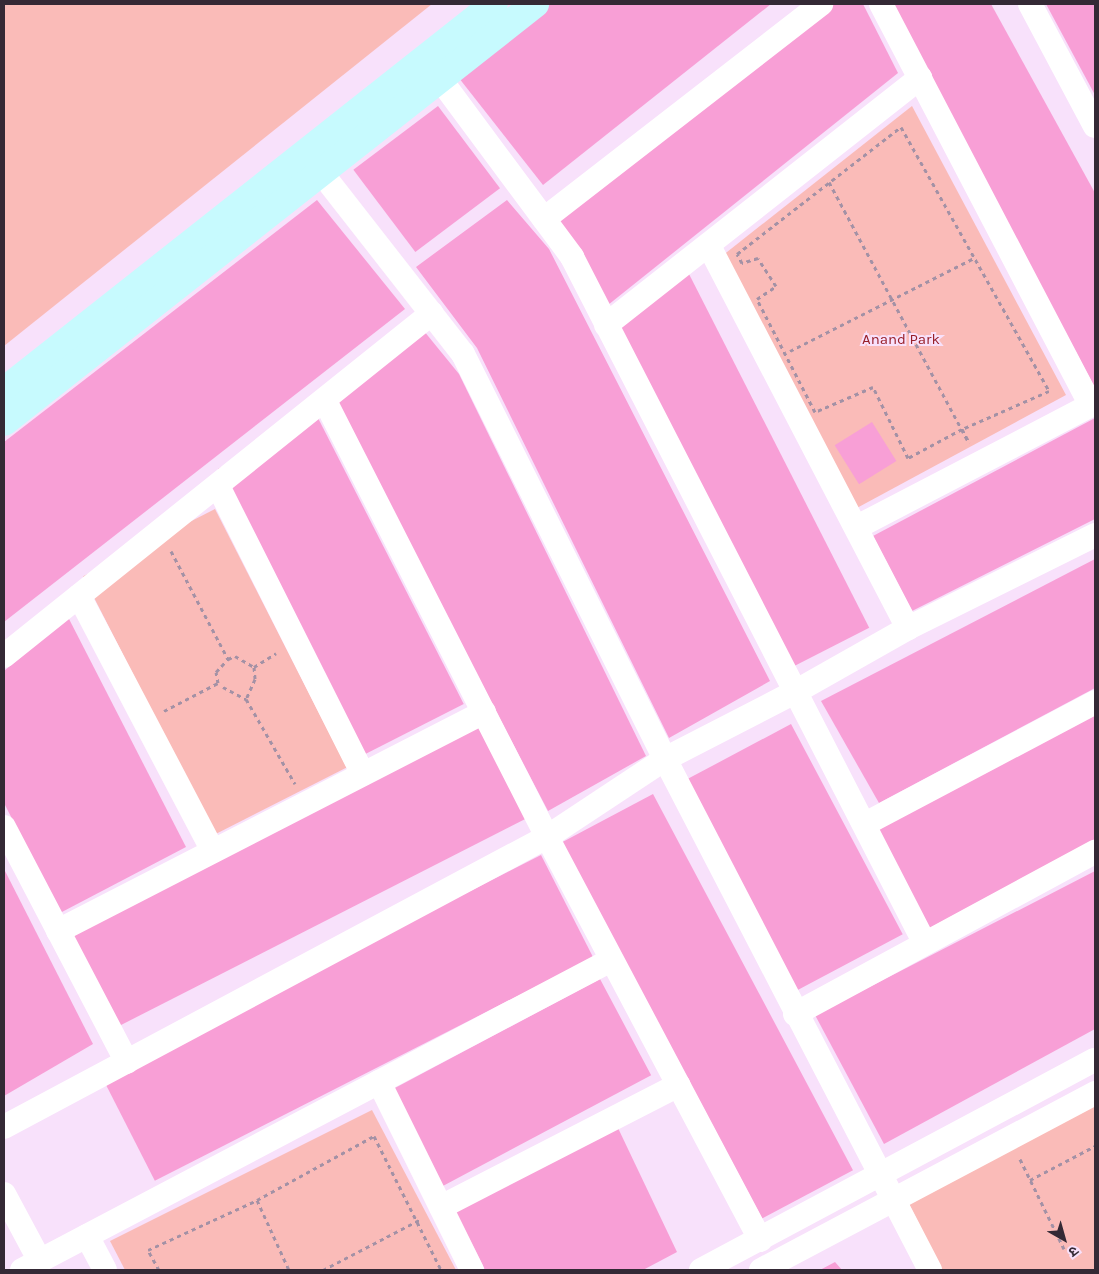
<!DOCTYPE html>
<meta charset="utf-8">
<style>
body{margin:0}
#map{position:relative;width:1099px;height:1274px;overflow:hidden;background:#f8e1fb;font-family:Karla,"Noto Sans Devanagari",sans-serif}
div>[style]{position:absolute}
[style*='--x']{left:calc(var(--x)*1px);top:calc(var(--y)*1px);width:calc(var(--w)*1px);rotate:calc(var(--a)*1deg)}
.green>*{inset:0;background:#fabbb8;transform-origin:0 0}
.building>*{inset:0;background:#f89fd6;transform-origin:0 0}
.path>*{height:3px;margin-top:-1.5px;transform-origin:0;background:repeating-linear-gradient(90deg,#a391a5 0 4px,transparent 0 8px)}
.street>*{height:24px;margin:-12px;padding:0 12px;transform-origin:12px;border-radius:12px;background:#fff}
.secondary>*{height:28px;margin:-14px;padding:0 14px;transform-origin:14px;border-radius:14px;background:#c7fafe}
span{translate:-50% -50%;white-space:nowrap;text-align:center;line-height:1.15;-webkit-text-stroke:4px #f8e1fb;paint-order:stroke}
.park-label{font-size:15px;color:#971f29}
.frame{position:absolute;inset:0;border:5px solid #342935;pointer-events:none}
.north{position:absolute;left:1039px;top:1214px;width:50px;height:50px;-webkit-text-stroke:4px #f8e1fb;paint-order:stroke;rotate:142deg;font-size:14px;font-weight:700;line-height:20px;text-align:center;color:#342935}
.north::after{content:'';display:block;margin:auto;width:18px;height:22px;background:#342935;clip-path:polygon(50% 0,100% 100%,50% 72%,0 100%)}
</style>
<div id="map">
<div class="green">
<i style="clip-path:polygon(4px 4px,432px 4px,4px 346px)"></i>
<i style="clip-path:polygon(912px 106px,1066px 395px,855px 509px,722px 256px)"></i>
<i style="left:215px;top:509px;width:290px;height:148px;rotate:63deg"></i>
<i style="clip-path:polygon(1095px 1104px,1095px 1270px,942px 1270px,908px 1202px)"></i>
<i style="clip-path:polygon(372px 1110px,456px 1270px,125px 1270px,110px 1241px)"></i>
</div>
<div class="building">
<i style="clip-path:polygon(543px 4px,771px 4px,543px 185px,455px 73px)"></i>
<i style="clip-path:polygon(834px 4px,863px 4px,898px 73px,608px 305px,556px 221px)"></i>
<i style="clip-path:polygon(891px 4px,991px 4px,1095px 193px,1095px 388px)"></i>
<i style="clip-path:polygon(1046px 4px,1095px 4px,1095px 95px)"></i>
<i style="left:438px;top:106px;width:103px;height:106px;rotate:53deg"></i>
<i style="clip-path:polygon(317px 200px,405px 309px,4px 622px,4px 442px)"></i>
<i style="clip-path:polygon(507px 200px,549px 249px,770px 681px,669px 738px,477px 348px,416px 267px)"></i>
<i style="left:689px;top:274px;width:397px;height:89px;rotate:63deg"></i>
<i style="clip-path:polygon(424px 331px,459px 374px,646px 756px,548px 811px,335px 402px)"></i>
<i style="left:318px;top:418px;width:321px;height:112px;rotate:63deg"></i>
<i style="clip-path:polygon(1095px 418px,1095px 519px,912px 611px,873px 536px)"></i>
<i style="left:872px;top:422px;width:46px;height:44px;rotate:58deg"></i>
<i style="clip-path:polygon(1095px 559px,1095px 688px,879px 803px,821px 701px)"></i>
<i style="clip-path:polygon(68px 617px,186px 847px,60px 913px,4px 803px,4px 671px)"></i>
<i style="clip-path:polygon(1095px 712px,1095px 839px,928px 929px,876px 827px)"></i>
<i style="left:791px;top:724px;width:238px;height:120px;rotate:62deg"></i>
<i style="left:479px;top:727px;width:103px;height:457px;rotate:63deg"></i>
<i style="left:653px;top:794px;width:426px;height:103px;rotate:62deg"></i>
<i style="left:541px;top:855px;width:115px;height:492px;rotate:63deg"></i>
<i style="clip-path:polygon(4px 869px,93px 1044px,4px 1096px)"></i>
<i style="clip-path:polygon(1095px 871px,1095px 1029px,884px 1144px,815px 1015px)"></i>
<i style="left:600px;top:979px;width:109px;height:237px;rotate:62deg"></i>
<i style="clip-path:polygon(618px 1128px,677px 1252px,643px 1270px,485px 1270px,454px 1209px)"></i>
<i style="clip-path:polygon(835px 1262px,842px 1270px,820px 1270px)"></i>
</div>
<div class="path">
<i style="--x:901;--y:127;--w:303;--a:60.7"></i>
<i style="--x:1049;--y:391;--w:95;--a:156.4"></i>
<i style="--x:962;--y:429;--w:61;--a:151.8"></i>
<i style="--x:908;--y:458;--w:79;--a:-116.2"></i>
<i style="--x:873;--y:387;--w:63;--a:156.7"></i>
<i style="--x:815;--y:412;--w:127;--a:-117.2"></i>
<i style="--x:757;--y:299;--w:23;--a:-34"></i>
<i style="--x:776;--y:286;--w:33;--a:-123"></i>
<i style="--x:758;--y:258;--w:17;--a:163"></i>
<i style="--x:742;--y:263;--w:10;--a:-119"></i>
<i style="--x:737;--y:254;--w:207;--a:-37.8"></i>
<i style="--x:829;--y:182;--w:296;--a:61.8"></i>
<i style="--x:790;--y:351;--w:206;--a:-26.8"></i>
<i style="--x:962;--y:429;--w:15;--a:62"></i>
<i style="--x:171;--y:551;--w:122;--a:62.2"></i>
<i style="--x:228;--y:659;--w:8;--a:-23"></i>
<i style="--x:235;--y:656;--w:22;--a:30"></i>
<i style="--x:254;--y:667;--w:12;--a:85"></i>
<i style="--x:255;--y:679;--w:22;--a:114"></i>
<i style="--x:246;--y:699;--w:98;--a:60"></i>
<i style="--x:254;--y:667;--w:26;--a:-32"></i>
<i style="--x:223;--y:687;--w:26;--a:28"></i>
<i style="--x:164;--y:711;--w:61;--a:-27.4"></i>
<i style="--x:218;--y:683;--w:11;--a:-100"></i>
<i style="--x:216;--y:672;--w:18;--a:-47"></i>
<i style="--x:1020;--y:1159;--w:100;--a:63.9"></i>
<i style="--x:1030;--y:1180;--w:73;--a:-27.6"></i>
<i style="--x:257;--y:1200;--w:77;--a:65.4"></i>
<i style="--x:159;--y:1270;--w:23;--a:-119"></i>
<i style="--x:148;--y:1250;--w:120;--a:-24.6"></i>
<i style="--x:257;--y:1200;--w:133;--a:-28.7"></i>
<i style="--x:374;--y:1136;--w:150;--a:63.4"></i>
<i style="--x:323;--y:1270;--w:110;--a:-27.5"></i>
</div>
<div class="street">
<i style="--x:881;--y:4;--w:453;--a:62.4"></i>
<i style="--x:1030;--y:4;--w:138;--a:62"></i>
<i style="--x:440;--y:79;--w:222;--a:53.4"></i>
<i style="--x:572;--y:257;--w:770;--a:62.8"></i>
<i style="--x:320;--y:171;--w:232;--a:52"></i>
<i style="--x:463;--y:354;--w:453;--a:63.5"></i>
<i style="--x:665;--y:759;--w:576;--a:62.59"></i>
<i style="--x:544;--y:219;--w:351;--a:-37.8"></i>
<i style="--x:709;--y:246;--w:431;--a:62.5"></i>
<i style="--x:606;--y:325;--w:400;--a:-38.2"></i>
<i style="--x:325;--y:401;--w:489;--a:63"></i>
<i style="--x:547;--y:837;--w:456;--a:62.1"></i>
<i style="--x:218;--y:486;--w:322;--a:63.3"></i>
<i style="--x:857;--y:527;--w:268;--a:-27.5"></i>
<i style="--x:79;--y:596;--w:288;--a:62.3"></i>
<i style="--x:4;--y:656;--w:548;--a:-38.71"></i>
<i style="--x:865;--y:824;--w:260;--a:-27.9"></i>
<i style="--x:4;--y:827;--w:265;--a:62.4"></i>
<i style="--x:58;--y:931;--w:479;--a:-27.2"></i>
<i style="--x:795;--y:1014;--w:341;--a:-28.4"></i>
<i style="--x:379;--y:1082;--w:210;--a:63.7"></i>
<i style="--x:4;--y:1127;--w:616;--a:-28.11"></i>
<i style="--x:547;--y:837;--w:141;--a:-33.5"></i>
<i style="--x:665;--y:759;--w:146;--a:-27.3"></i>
<i style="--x:795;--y:692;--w:130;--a:-29.5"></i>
<i style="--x:908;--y:628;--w:209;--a:-26.4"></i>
<i style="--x:4;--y:1194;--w:76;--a:61.8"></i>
<i style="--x:441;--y:1207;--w:267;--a:-27.2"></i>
<i style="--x:87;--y:1236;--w:38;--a:62"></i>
<i style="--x:22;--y:1270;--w:666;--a:-27.76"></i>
<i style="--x:701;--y:1270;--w:446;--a:-28.1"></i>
<i style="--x:761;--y:1270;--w:378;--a:-27.9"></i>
</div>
<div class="secondary">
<i style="--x:4;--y:391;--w:624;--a:-38.3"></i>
<i style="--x:4;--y:422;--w:676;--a:-38.21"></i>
</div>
<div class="park-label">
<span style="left:901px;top:340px">Anand Park</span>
</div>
<div class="frame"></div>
<div class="north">उ</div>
</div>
